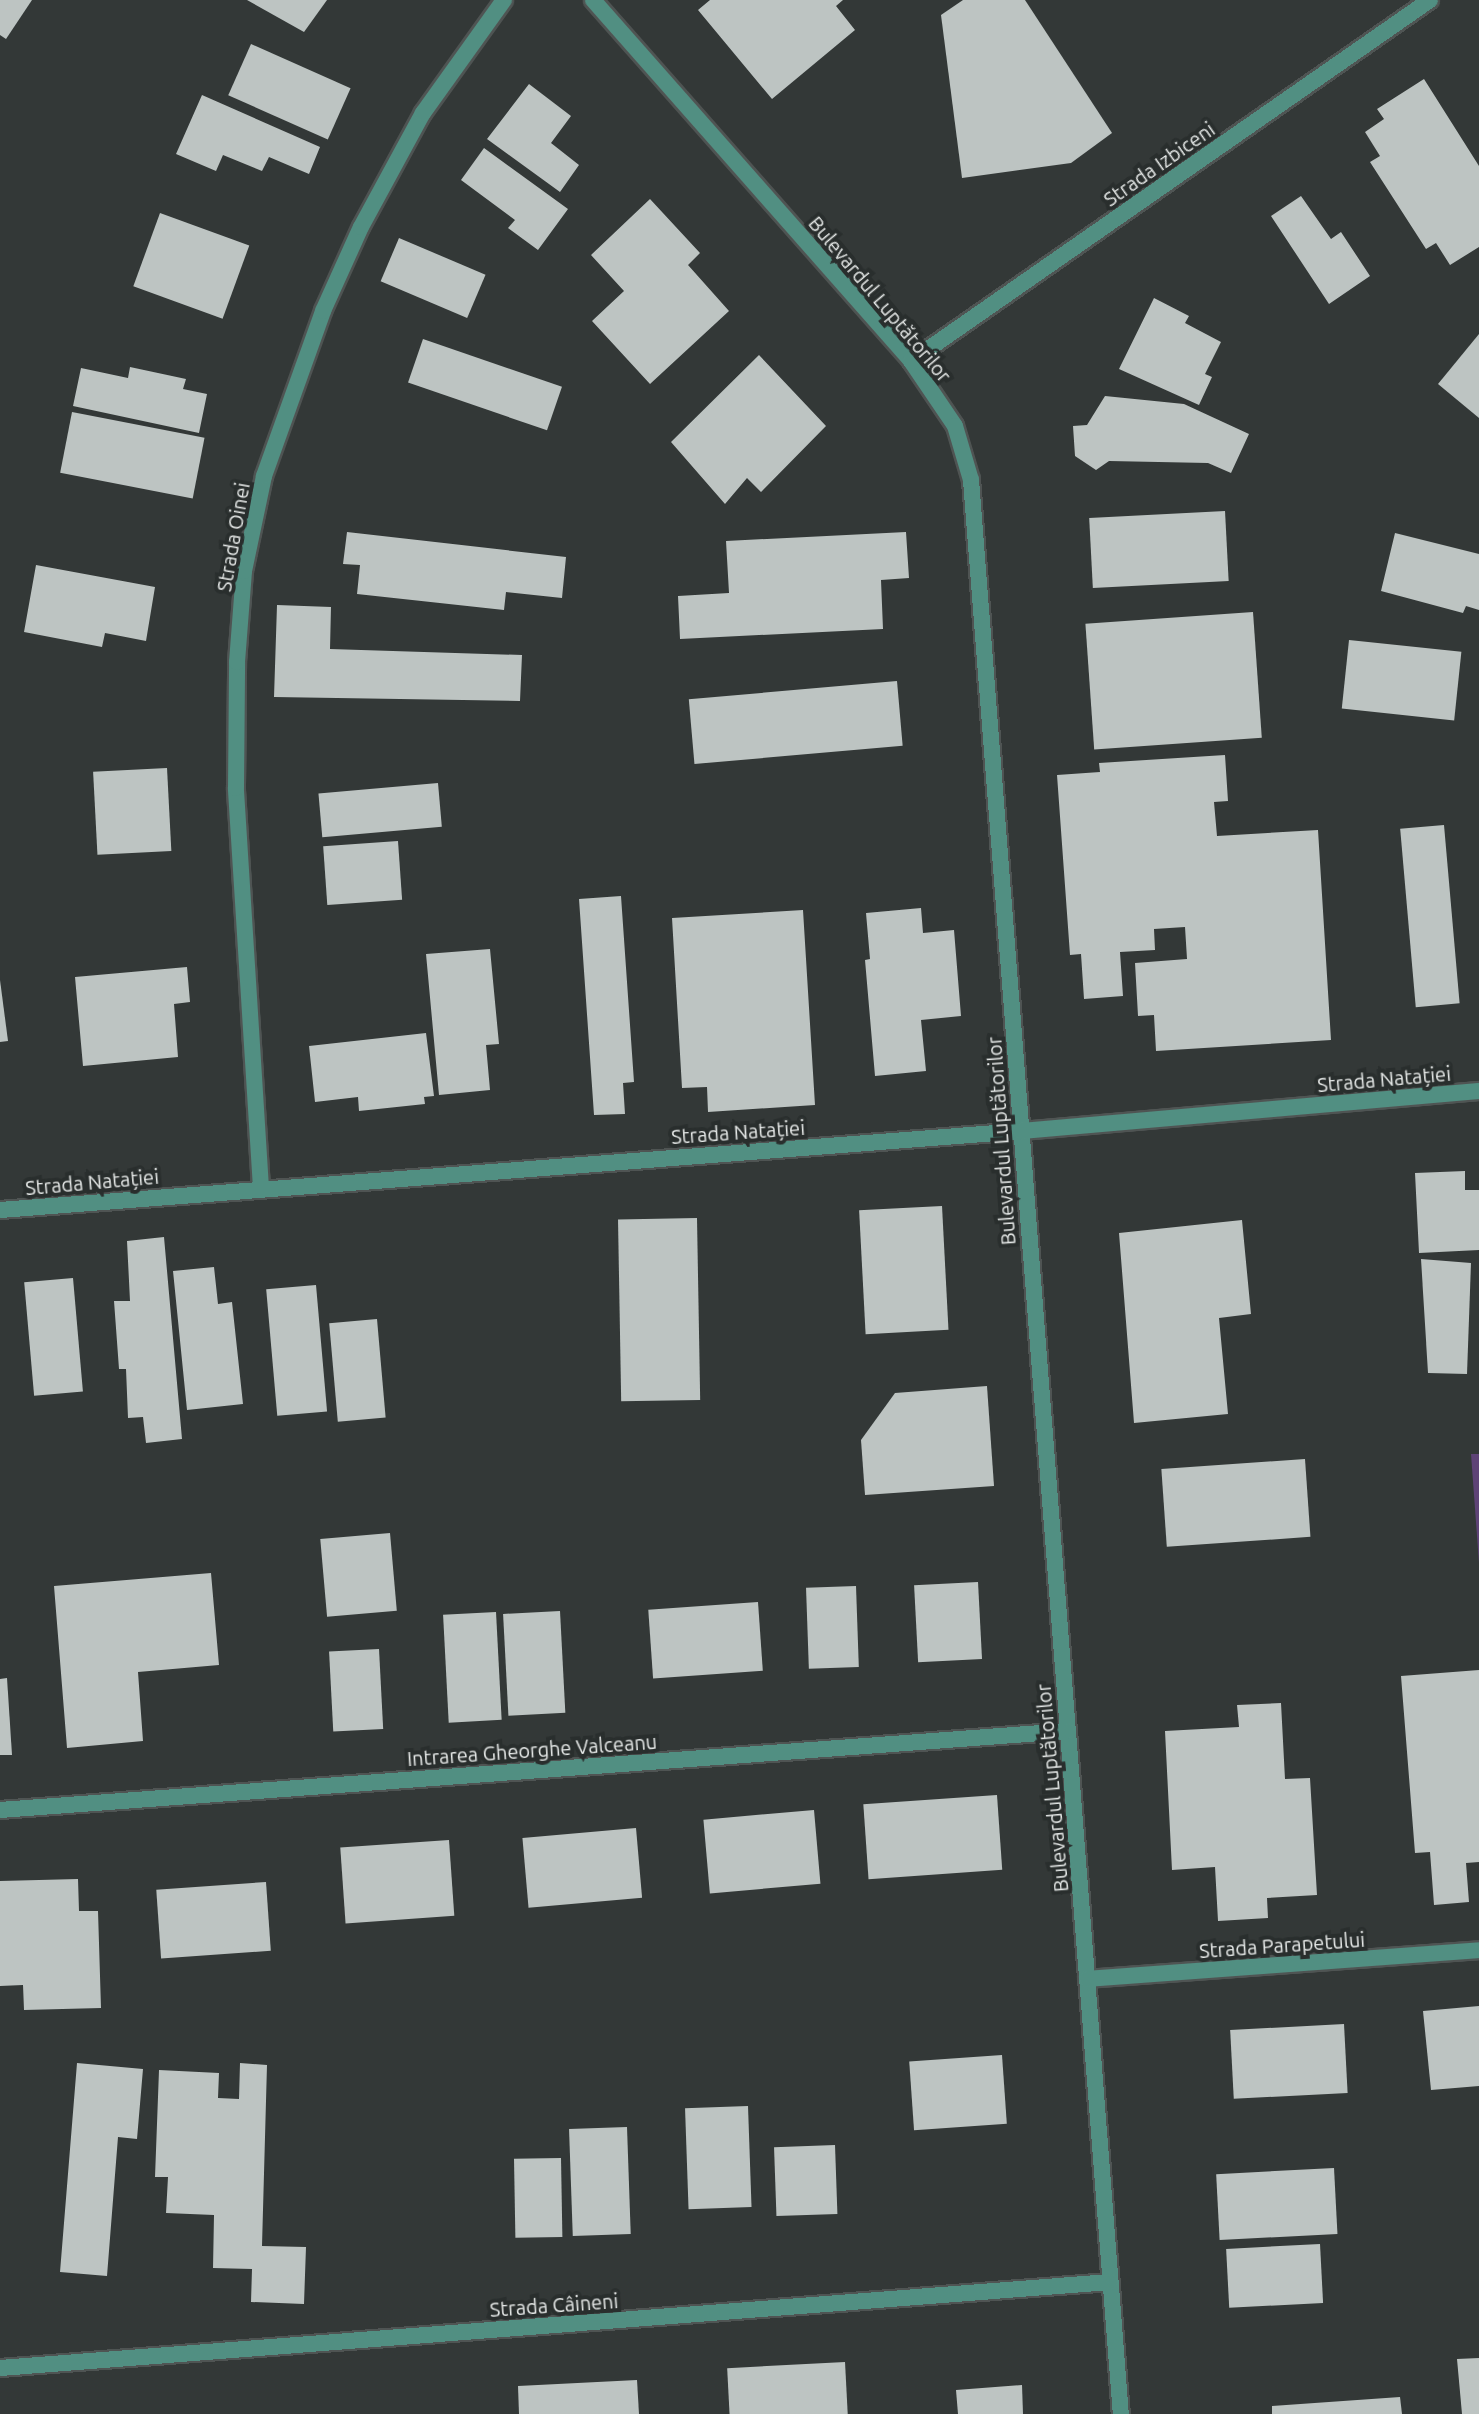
<!DOCTYPE html>
<meta charset="utf-8">
<style>
body{margin:0}
#map{position:relative;width:1479px;height:2414px;overflow:hidden;background:#333837;font-family:Ubuntu,sans-serif}
div>[style]{position:absolute}
[style*='--x']{left:calc(var(--x)*1px);top:calc(var(--y)*1px);width:calc(var(--w)*1px);rotate:calc(var(--a)*1deg)}
.green>*{inset:0;background:#5e4376}
.building>*{inset:0;background:#bdc4c2;transform-origin:0 0}
.roads{filter:drop-shadow(2px 0 #4f5453) drop-shadow(-2px 0 #4f5453) drop-shadow(0 2px #4f5453) drop-shadow(0 -2px #4f5453)}
.street>*{height:16px;margin:-8px;padding:0 8px;transform-origin:8px;border-radius:8px;background:#518f82}
span{translate:-50% -50%;white-space:nowrap;text-align:center;line-height:1.15;-webkit-text-stroke:8px #292e2d;paint-order:stroke}
.street-label{font-size:20px;color:#e5e8e7}
</style>
<div id="map">
<div class="green">
<i style="clip-path:polygon(1471px 1454px,1479px 1454px,1479px 1563px)"></i>
</div>
<div class="building">
<i style="clip-path:polygon(0 0,32px 0,6px 39px,0 35px)"></i>
<i style="clip-path:polygon(247px 0,327px 0,304px 32px)"></i>
<i style="clip-path:polygon(710px 0,843px 0,836px 6px,855px 30px,772px 99px,698px 10px)"></i>
<i style="clip-path:polygon(963px 0,1025px 0,1112px 133px,1071px 163px,962px 178px,941px 15px)"></i>
<i style="left:251px;top:44px;width:109px;height:56px;rotate:24deg"></i>
<i style="clip-path:polygon(1424px 79px,1479px 166px,1479px 247px,1450px 265px,1436px 243px,1426px 249px,1370px 162px,1380px 156px,1365px 132px,1384px 119px,1377px 109px)"></i>
<i style="clip-path:polygon(529px 84px,571px 116px,551px 143px,579px 165px,560px 192px,487px 139px)"></i>
<i style="clip-path:polygon(202px 95px,320px 147px,309px 174px,269px 157px,262px 171px,223px 155px,216px 171px,176px 154px)"></i>
<i style="clip-path:polygon(484px 148px,568px 209px,538px 250px,508px 228px,515px 220px,461px 180px)"></i>
<i style="clip-path:polygon(1301px 196px,1331px 239px,1341px 232px,1370px 276px,1329px 304px,1271px 216px)"></i>
<i style="clip-path:polygon(650px 199px,700px 253px,688px 265px,729px 311px,650px 384px,592px 321px,624px 291px,591px 255px)"></i>
<i style="left:160px;top:213px;width:95px;height:78px;rotate:20deg"></i>
<i style="left:399px;top:238px;width:94px;height:47px;rotate:23deg"></i>
<i style="clip-path:polygon(1154px 298px,1189px 316px,1185px 323px,1221px 342px,1205px 374px,1212px 377px,1199px 405px,1119px 369px)"></i>
<i style="clip-path:polygon(1479px 334px,1479px 418px,1438px 384px)"></i>
<i style="left:423px;top:339px;width:147px;height:46px;rotate:19deg"></i>
<i style="clip-path:polygon(759px 355px,826px 426px,761px 492px,747px 478px,725px 504px,671px 442px)"></i>
<i style="clip-path:polygon(130px 367px,186px 379px,183px 389px,207px 394px,199px 433px,73px 406px,81px 368px,128px 378px)"></i>
<i style="clip-path:polygon(1105px 396px,1184px 404px,1249px 434px,1231px 473px,1208px 463px,1109px 461px,1096px 470px,1075px 456px,1073px 426px,1087px 425px)"></i>
<i style="left:72px;top:412px;width:135px;height:62px;rotate:11deg"></i>
<i style="left:1225px;top:511px;width:70px;height:136px;rotate:87deg"></i>
<i style="clip-path:polygon(347px 532px,566px 557px,562px 598px,506px 592px,504px 610px,357px 594px,360px 565px,343px 564px)"></i>
<i style="clip-path:polygon(906px 532px,909px 578px,881px 580px,883px 629px,680px 639px,678px 596px,729px 593px,726px 541px)"></i>
<i style="clip-path:polygon(1395px 533px,1479px 554px,1479px 610px,1466px 606px,1463px 613px,1381px 591px)"></i>
<i style="clip-path:polygon(36px 565px,155px 587px,146px 641px,105px 633px,102px 647px,24px 632px)"></i>
<i style="clip-path:polygon(277px 605px,331px 607px,330px 649px,522px 655px,520px 701px,274px 697px)"></i>
<i style="left:1253px;top:612px;width:126px;height:168px;rotate:86deg"></i>
<i style="left:1349px;top:640px;width:113px;height:69px;rotate:6deg"></i>
<i style="left:897px;top:681px;width:65px;height:209px;rotate:85deg"></i>
<i style="clip-path:polygon(1225px 755px,1228px 801px,1214px 802px,1217px 836px,1318px 830px,1331px 1040px,1156px 1051px,1154px 1015px,1138px 1016px,1135px 963px,1187px 959px,1185px 927px,1154px 929px,1155px 950px,1120px 952px,1123px 996px,1084px 999px,1081px 954px,1070px 955px,1057px 775px,1100px 772px,1099px 763px)"></i>
<i style="left:167px;top:768px;width:83px;height:74px;rotate:87deg"></i>
<i style="left:438px;top:783px;width:44px;height:120px;rotate:85deg"></i>
<i style="left:1444px;top:825px;width:179px;height:44px;rotate:85deg"></i>
<i style="left:398px;top:841px;width:59px;height:75px;rotate:86deg"></i>
<i style="clip-path:polygon(621px 896px,634px 1082px,623px 1083px,625px 1114px,594px 1115px,579px 899px)"></i>
<i style="clip-path:polygon(921px 908px,923px 933px,954px 930px,961px 1016px,921px 1020px,926px 1071px,875px 1076px,865px 960px,870px 959px,866px 913px)"></i>
<i style="clip-path:polygon(803px 910px,815px 1105px,708px 1112px,707px 1087px,682px 1088px,672px 918px)"></i>
<i style="clip-path:polygon(490px 949px,499px 1044px,486px 1045px,490px 1090px,439px 1095px,426px 954px)"></i>
<i style="clip-path:polygon(187px 967px,190px 1002px,174px 1004px,178px 1057px,83px 1066px,75px 977px)"></i>
<i style="clip-path:polygon(0 980px,8px 1041px,0 1042px)"></i>
<i style="clip-path:polygon(426px 1033px,434px 1096px,424px 1097px,425px 1104px,359px 1111px,358px 1097px,315px 1102px,309px 1046px)"></i>
<i style="clip-path:polygon(1465px 1171px,1465px 1190px,1479px 1190px,1479px 1250px,1419px 1253px,1415px 1173px)"></i>
<i style="left:942px;top:1206px;width:124px;height:83px;rotate:87deg"></i>
<i style="left:697px;top:1218px;width:182px;height:79px;rotate:89deg"></i>
<i style="clip-path:polygon(1242px 1220px,1251px 1314px,1219px 1318px,1228px 1414px,1134px 1423px,1119px 1233px)"></i>
<i style="clip-path:polygon(164px 1237px,182px 1439px,146px 1443px,143px 1417px,128px 1418px,126px 1369px,119px 1369px,114px 1301px,130px 1301px,127px 1241px)"></i>
<i style="clip-path:polygon(1421px 1259px,1471px 1263px,1467px 1374px,1428px 1373px)"></i>
<i style="clip-path:polygon(214px 1267px,218px 1304px,232px 1302px,243px 1404px,187px 1410px,173px 1271px)"></i>
<i style="left:73px;top:1278px;width:114px;height:49px;rotate:85deg"></i>
<i style="left:316px;top:1285px;width:127px;height:50px;rotate:85deg"></i>
<i style="left:377px;top:1319px;width:99px;height:48px;rotate:85deg"></i>
<i style="clip-path:polygon(987px 1386px,994px 1486px,865px 1495px,861px 1440px,895px 1393px)"></i>
<i style="left:1305px;top:1459px;width:78px;height:144px;rotate:86deg"></i>
<i style="left:390px;top:1533px;width:78px;height:70px;rotate:85deg"></i>
<i style="clip-path:polygon(211px 1573px,219px 1665px,138px 1672px,143px 1741px,67px 1748px,54px 1586px)"></i>
<i style="left:978px;top:1582px;width:77px;height:64px;rotate:87deg"></i>
<i style="left:856px;top:1586px;width:81px;height:50px;rotate:88deg"></i>
<i style="left:758px;top:1602px;width:69px;height:110px;rotate:86deg"></i>
<i style="left:560px;top:1611px;width:102px;height:57px;rotate:87deg"></i>
<i style="left:496px;top:1612px;width:108px;height:53px;rotate:87deg"></i>
<i style="left:379px;top:1649px;width:80px;height:50px;rotate:87deg"></i>
<i style="clip-path:polygon(1479px 1670px,1479px 1862px,1466px 1863px,1469px 1902px,1434px 1905px,1430px 1852px,1415px 1853px,1401px 1676px)"></i>
<i style="clip-path:polygon(7px 1678px,12px 1755px,0 1755px,0 1679px)"></i>
<i style="clip-path:polygon(1281px 1703px,1285px 1779px,1310px 1778px,1317px 1895px,1267px 1898px,1268px 1918px,1218px 1921px,1215px 1867px,1172px 1870px,1165px 1731px,1239px 1727px,1237px 1705px)"></i>
<i style="left:997px;top:1795px;width:75px;height:134px;rotate:86deg"></i>
<i style="left:814px;top:1810px;width:74px;height:111px;rotate:85deg"></i>
<i style="left:636px;top:1828px;width:70px;height:114px;rotate:85deg"></i>
<i style="left:449px;top:1840px;width:76px;height:109px;rotate:86deg"></i>
<i style="clip-path:polygon(78px 1879px,79px 1911px,98px 1911px,101px 2008px,24px 2010px,23px 1985px,0 1986px,0 1881px)"></i>
<i style="left:266px;top:1882px;width:69px;height:110px;rotate:86deg"></i>
<i style="clip-path:polygon(1479px 2006px,1479px 2086px,1431px 2090px,1423px 2011px)"></i>
<i style="left:1344px;top:2024px;width:69px;height:114px;rotate:87deg"></i>
<i style="left:1002px;top:2055px;width:69px;height:93px;rotate:86deg"></i>
<i style="clip-path:polygon(77px 2063px,143px 2069px,137px 2139px,118px 2137px,107px 2276px,60px 2272px)"></i>
<i style="clip-path:polygon(240px 2063px,267px 2065px,262px 2246px,306px 2247px,304px 2304px,251px 2302px,252px 2269px,213px 2268px,214px 2215px,166px 2213px,168px 2177px,155px 2177px,159px 2070px,219px 2073px,218px 2098px,239px 2099px)"></i>
<i style="left:748px;top:2106px;width:101px;height:63px;rotate:88deg"></i>
<i style="left:627px;top:2127px;width:107px;height:58px;rotate:88deg"></i>
<i style="left:835px;top:2145px;width:69px;height:61px;rotate:88deg"></i>
<i style="left:561px;top:2158px;width:79px;height:47px;rotate:89deg"></i>
<i style="left:1334px;top:2168px;width:66px;height:118px;rotate:87deg"></i>
<i style="left:1320px;top:2244px;width:59px;height:94px;rotate:87deg"></i>
<i style="clip-path:polygon(1479px 2358px,1479px 2414px,1462px 2414px,1457px 2359px)"></i>
<i style="left:845px;top:2362px;width:52px;height:118px;rotate:87deg"></i>
<i style="clip-path:polygon(637px 2380px,639px 2414px,519px 2414px,518px 2386px)"></i>
<i style="clip-path:polygon(1022px 2385px,1023px 2414px,958px 2414px,956px 2390px)"></i>
<i style="clip-path:polygon(1400px 2397px,1402px 2414px,1272px 2414px,1272px 2406px)"></i>
</div>
<div class="roads">
<div class="street">
<i style="--x:593;--y:0;--w:481;--a:48.6"></i>
<i style="--x:911;--y:361;--w:78;--a:55.9"></i>
<i style="--x:955;--y:426;--w:56;--a:73.5"></i>
<i style="--x:971;--y:480;--w:1940;--a:85.57"></i>
<i style="--x:911;--y:361;--w:632;--a:-34.82"></i>
<i style="--x:261;--y:1188;--w:401;--a:-93.6"></i>
<i style="--x:236;--y:788;--w:126;--a:-89.5"></i>
<i style="--x:237;--y:662;--w:91;--a:-85.6"></i>
<i style="--x:244;--y:571;--w:97;--a:-78.1"></i>
<i style="--x:264;--y:476;--w:175;--a:-70.3"></i>
<i style="--x:323;--y:311;--w:92;--a:-65.7"></i>
<i style="--x:361;--y:227;--w:130;--a:-61.5"></i>
<i style="--x:423;--y:113;--w:139;--a:-54.4"></i>
<i style="--x:0;--y:1210;--w:1024;--a:-4.42"></i>
<i style="--x:1021;--y:1131;--w:460;--a:-5"></i>
<i style="--x:0;--y:1810;--w:1070;--a:-4.23"></i>
<i style="--x:1087;--y:1979;--w:393;--a:-4.2"></i>
<i style="--x:0;--y:2368;--w:1114;--a:-4.43"></i>
</div>
</div>
<div class="street-label">
<span style="left:1159px;top:164px;rotate:-35deg">Strada Izbiceni</span>
<span style="left:880px;top:299px;rotate:50deg">Bulevardul Luptătorilor</span>
<span style="left:233px;top:537px;rotate:-80deg">Strada Oinei</span>
<span style="left:1384px;top:1079px;rotate:-5deg">Strada Natației</span>
<span style="left:738px;top:1132px;rotate:-4deg">Strada Natației</span>
<span style="left:1001px;top:1141px;rotate:-94deg">Bulevardul Luptătorilor</span>
<span style="left:92px;top:1182px;rotate:-5deg">Strada Natației</span>
<span style="left:532px;top:1750px;rotate:-4deg">Intrarea Gheorghe Valceanu</span>
<span style="left:1052px;top:1788px;rotate:-95deg">Bulevardul Luptătorilor</span>
<span style="left:1282px;top:1945px;rotate:-4deg">Strada Parapetului</span>
<span style="left:554px;top:2305px;rotate:-4deg">Strada Câineni</span>
</div>
</div>
